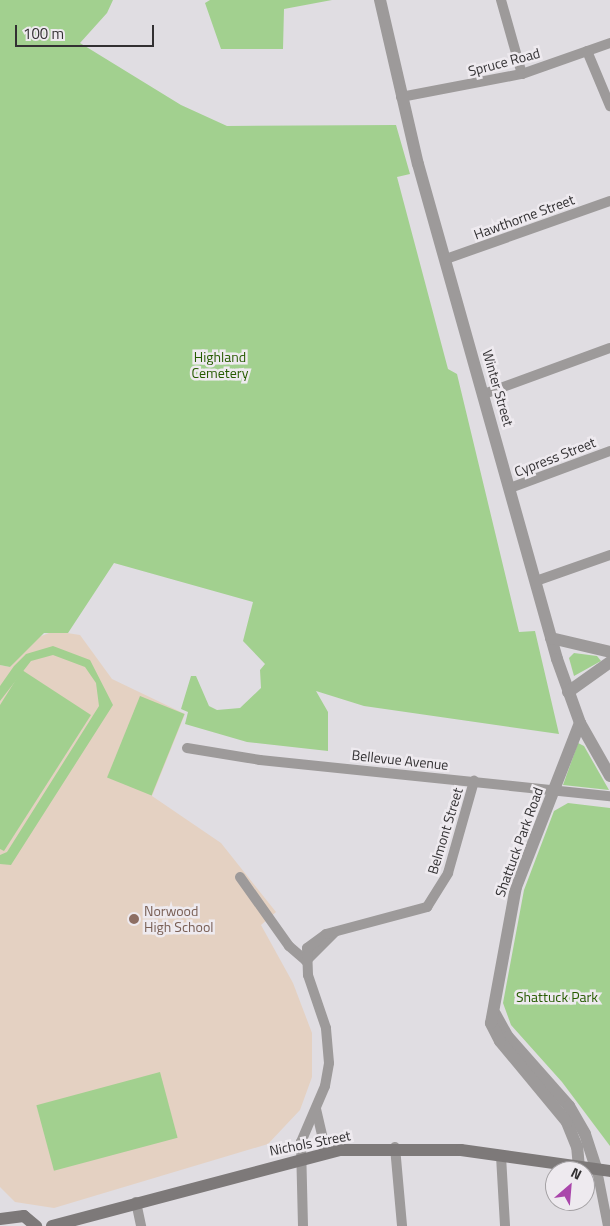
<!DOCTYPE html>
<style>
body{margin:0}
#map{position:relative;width:610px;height:1226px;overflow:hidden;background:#e0dde2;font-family:"Titillium Web",sans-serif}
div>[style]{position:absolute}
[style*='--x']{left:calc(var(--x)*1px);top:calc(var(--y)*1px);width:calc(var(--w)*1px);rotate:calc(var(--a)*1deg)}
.education>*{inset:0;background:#e4d1c2}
.green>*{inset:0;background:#a2d08f;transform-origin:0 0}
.minor>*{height:10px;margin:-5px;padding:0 5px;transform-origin:5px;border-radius:5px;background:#9d9a9a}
.tertiary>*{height:12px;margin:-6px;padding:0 6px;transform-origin:6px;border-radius:6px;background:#9d9a9a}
.secondary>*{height:12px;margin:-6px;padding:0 6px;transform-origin:6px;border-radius:6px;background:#7d7979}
.dots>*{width:14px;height:14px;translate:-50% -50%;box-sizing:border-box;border:2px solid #eeeaef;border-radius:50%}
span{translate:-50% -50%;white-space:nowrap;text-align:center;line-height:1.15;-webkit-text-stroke:5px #eeeaef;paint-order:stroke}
.street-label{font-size:14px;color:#323032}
.park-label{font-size:14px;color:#265b00}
.education-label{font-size:14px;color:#785e54}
.left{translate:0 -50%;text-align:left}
.north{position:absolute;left:545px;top:1161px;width:50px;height:50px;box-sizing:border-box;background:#eeeaef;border:1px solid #a3a0a3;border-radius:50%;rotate:27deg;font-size:14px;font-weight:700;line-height:20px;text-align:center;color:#323032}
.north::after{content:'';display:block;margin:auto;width:18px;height:22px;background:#aa46ab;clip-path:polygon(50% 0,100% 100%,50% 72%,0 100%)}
.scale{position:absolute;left:15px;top:25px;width:139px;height:22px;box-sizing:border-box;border:2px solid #323032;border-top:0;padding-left:6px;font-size:15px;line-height:18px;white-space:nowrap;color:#323032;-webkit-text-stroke:4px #eeeaef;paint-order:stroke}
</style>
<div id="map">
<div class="education">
<i style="clip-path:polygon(54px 631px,80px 635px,112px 679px,185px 714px,152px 796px,221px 843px,276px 912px,261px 925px,293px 983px,312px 1033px,312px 1077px,300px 1110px,268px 1144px,54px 1208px,15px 1202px,0 1187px,0 665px,10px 667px,34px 639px)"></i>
</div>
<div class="green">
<i style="clip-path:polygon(0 0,113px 0,107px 13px,80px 43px,181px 105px,227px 126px,396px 125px,410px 174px,397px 177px,448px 369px,457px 374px,519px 632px,535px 631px,559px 734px,364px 706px,316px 691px,328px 712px,328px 751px,247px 742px,185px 724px,188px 712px,181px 709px,191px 676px,196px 676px,209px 706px,217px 710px,240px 708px,261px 688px,260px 670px,265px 664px,243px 641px,253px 602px,114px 563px,68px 633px,44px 633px,10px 667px,0 665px)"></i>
<i style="clip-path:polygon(210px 0,332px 0,284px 9px,283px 49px,221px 49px,205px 3px)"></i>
<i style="clip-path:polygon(53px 646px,90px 660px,113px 705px,11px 865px,0 864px,0 855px,7px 852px,99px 706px,96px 683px,85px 667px,53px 655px,31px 661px,0 701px,0 686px,14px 666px,26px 654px)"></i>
<i style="clip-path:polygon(574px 653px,597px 656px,601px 661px,574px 676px,569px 658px)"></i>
<i style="clip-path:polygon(22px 670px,91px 715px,4px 851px,0 849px,0 705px)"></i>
<i style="left:140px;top:696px;width:48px;height:88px;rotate:22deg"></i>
<i style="clip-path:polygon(578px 743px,584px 746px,609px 790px,563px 785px)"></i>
<i style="clip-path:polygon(568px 803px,610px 808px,610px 1146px,562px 1082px,511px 1025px,503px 1003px,524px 890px,554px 811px)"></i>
<i style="left:160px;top:1072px;width:68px;height:128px;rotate:75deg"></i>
</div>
<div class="minor">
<i style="--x:501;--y:0;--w:77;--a:74.2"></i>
<i style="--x:587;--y:51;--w:60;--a:67.3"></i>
<i style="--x:401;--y:97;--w:123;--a:-10.8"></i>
<i style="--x:522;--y:74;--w:93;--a:-19.4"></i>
<i style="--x:446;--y:259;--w:174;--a:-19.5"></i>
<i style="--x:484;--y:394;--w:134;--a:-20.1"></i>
<i style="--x:510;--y:488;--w:107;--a:-20.3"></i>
<i style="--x:536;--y:581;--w:78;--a:-19.4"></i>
<i style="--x:187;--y:748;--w:74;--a:9.3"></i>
<i style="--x:260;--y:760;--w:352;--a:5.9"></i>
<i style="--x:240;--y:877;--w:85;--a:54.6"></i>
<i style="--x:289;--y:946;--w:23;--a:41"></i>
<i style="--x:306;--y:961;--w:41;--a:-45"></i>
<i style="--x:316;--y:1109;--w:44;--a:76.9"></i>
<i style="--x:395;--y:1147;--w:79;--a:84.9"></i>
<i style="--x:501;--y:1156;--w:70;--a:86.7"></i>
<i style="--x:597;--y:1170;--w:57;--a:78.9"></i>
<i style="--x:136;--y:1202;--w:25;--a:78"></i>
<i style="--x:303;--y:1226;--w:84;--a:-91.4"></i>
<i style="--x:301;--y:1142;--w:61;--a:-66.8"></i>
<i style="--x:325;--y:1086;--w:23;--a:-80"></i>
<i style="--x:329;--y:1063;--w:35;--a:-95"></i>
<i style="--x:326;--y:1028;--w:56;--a:-108.8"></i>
<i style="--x:308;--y:975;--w:27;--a:-92"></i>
<i style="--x:307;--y:948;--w:24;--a:-36"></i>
<i style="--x:326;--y:934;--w:105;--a:-15"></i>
<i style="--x:427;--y:907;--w:40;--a:-58"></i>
<i style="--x:448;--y:873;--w:96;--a:-74.2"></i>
</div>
<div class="tertiary">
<i style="--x:380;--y:0;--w:168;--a:77"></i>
<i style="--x:418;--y:164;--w:514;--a:74.31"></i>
<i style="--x:557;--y:659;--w:68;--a:70.2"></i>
<i style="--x:580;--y:723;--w:61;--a:60.5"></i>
<i style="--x:551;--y:638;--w:61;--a:13.3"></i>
<i style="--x:568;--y:692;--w:52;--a:-35.5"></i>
<i style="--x:495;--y:1014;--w:26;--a:61"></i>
<i style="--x:508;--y:1037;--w:92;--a:48.5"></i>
<i style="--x:569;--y:1106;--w:32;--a:60"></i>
<i style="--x:585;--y:1134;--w:38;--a:72"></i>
<i style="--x:579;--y:1168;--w:21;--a:-95"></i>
<i style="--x:577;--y:1147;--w:27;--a:-112"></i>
<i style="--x:567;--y:1122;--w:105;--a:-129.6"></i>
<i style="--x:500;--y:1041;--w:20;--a:-117"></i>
<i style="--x:491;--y:1023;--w:138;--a:-79.6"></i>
<i style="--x:516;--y:887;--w:176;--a:-68.7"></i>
</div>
<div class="secondary">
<i style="--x:0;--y:1219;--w:24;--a:-7"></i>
<i style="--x:24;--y:1216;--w:16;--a:40"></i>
<i style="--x:52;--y:1226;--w:297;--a:-14.8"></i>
<i style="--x:339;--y:1150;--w:122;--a:0"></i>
<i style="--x:461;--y:1150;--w:150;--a:8"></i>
</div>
<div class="dots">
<i style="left:134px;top:919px;background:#8d6e63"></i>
</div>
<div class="street-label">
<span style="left:504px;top:62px;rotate:-15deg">Spruce Road</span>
<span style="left:524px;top:217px;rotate:-20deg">Hawthorne Street</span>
<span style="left:498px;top:388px;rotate:74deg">Winter Street</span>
<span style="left:555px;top:457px;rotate:-21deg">Cypress Street</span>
<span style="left:400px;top:760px;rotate:6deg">Bellevue Avenue</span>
<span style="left:445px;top:831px;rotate:-73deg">Belmont Street</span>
<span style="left:519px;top:842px;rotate:-70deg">Shattuck Park Road</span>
<span style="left:310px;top:1143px;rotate:-11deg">Nichols Street</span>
</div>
<div class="park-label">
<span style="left:220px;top:365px">Highland<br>Cemetery</span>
<span style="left:557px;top:997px">Shattuck Park</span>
</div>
<div class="education-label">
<span class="left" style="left:144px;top:919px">Norwood<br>High School</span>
</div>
<div class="north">N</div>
<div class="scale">100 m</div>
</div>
